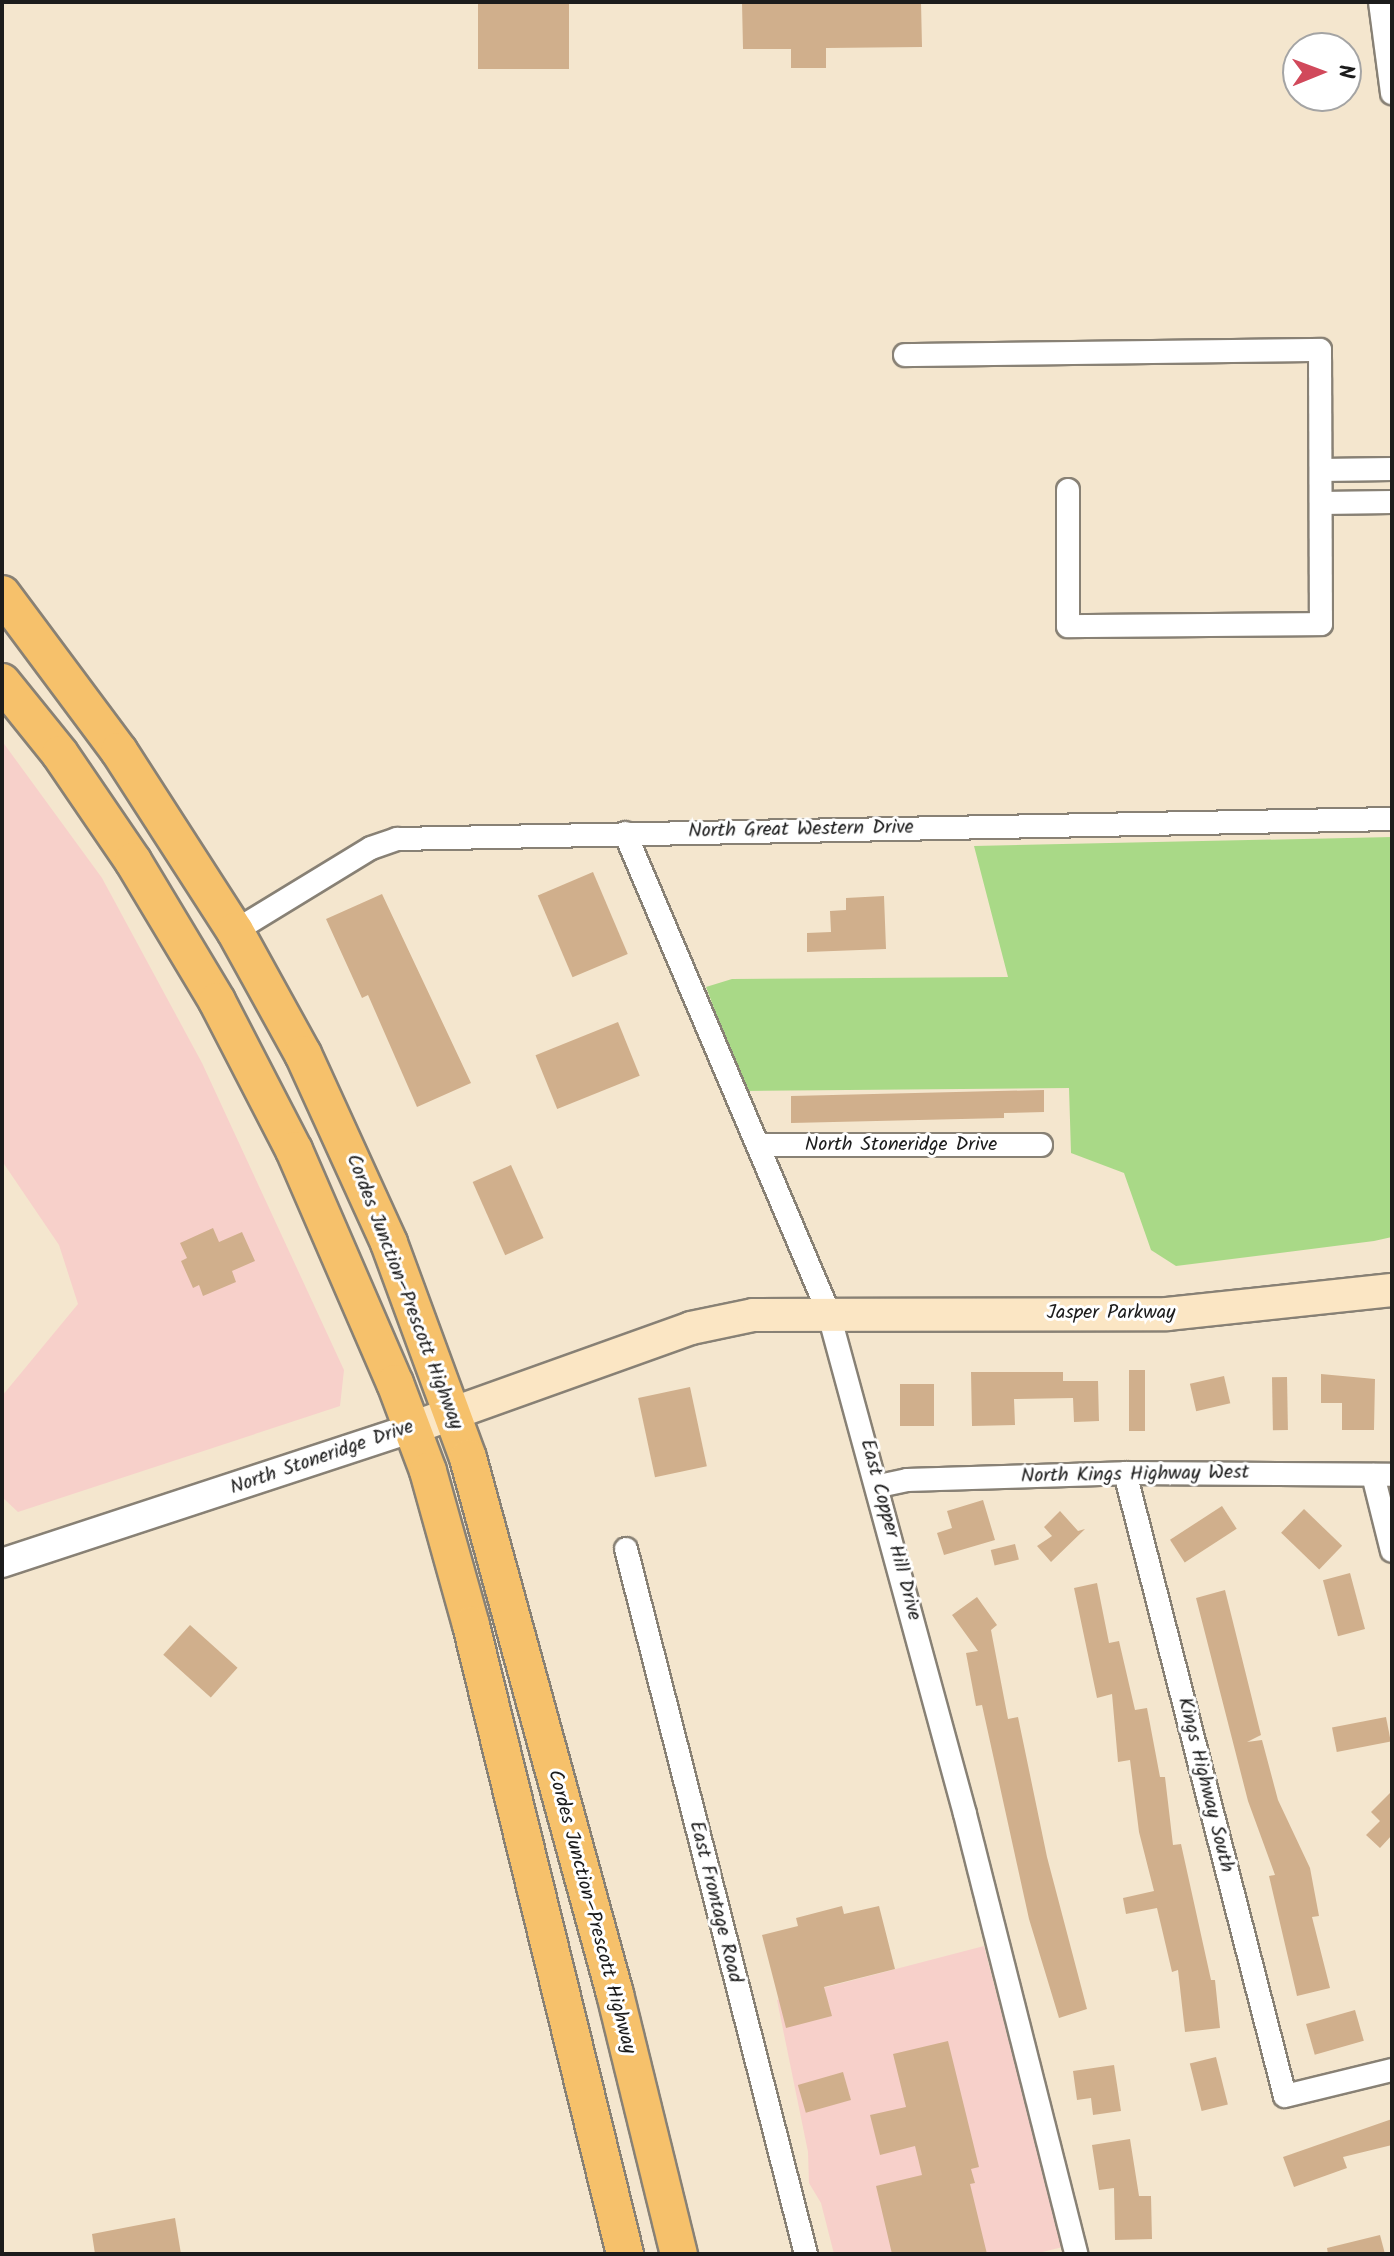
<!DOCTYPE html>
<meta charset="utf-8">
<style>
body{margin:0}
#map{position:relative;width:1394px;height:2256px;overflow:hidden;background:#f4e6ce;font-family:Kalam,sans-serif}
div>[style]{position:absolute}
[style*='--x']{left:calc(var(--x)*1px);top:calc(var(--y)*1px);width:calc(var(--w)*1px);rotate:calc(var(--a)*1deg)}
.built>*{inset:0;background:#f7d0ca}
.green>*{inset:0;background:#a9d987}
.building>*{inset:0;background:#d0af8c;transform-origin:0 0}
.roads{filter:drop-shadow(2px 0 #888175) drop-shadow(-2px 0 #888175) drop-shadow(0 2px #888175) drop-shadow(0 -2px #888175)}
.minor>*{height:22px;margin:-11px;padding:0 11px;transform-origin:11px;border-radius:11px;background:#fff}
.tertiary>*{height:28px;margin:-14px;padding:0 14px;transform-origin:14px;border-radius:14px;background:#fff}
.secondary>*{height:32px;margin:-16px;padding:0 16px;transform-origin:16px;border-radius:16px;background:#fbe6c4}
.primary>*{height:36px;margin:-18px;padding:0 18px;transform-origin:18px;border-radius:18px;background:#f6c16b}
span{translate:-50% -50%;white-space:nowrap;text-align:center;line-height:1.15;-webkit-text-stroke:6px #fff;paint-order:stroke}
.street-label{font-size:20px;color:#1c1c1c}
.frame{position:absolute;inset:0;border:4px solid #1c1c1c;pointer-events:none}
.north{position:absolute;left:1282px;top:32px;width:80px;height:80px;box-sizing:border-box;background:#fff;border:2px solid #a4a4a4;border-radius:50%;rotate:89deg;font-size:22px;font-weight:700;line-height:32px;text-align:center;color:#1c1c1c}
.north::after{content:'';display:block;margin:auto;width:28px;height:36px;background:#d1495b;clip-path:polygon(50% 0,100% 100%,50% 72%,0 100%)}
</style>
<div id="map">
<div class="built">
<i style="clip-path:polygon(2px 741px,102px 878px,202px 1063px,344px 1370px,340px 1406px,18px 1512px,2px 1497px,2px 1396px,78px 1304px,59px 1245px,2px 1161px)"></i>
<i style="clip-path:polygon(984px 1946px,1063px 2247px,1034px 2254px,834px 2254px,821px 2203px,809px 2183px,808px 2152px,777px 2000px)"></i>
</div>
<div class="green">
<i style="clip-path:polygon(1392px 837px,1392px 1237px,1374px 1241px,1176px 1266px,1151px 1250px,1124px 1173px,1071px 1153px,1069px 1088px,745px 1091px,706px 987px,732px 979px,1008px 977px,974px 846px)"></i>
</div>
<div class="building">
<i style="left:478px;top:2px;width:91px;height:67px"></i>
<i style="clip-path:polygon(742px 2px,921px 2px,922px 47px,826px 48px,826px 68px,791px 68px,791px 49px,743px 49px)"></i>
<i style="left:593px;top:872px;width:89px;height:60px;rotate:67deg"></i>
<i style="clip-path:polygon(382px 894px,471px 1083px,417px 1107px,368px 995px,362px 998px,326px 919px)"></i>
<i style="clip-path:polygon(884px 896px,886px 949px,807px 952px,807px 933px,831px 932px,830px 911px,846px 910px,846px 898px)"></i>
<i style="left:618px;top:1022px;width:58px;height:89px;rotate:68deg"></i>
<i style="clip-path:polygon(1044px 1090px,1044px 1112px,1004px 1113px,1004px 1118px,791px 1123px,791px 1096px)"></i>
<i style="left:511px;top:1165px;width:80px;height:42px;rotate:66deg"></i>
<i style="clip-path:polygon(213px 1228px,219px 1242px,242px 1232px,255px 1261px,232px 1271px,236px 1282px,203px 1296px,199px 1285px,193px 1288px,181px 1261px,187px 1258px,180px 1243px)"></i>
<i style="left:1129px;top:1370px;width:16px;height:61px"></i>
<i style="clip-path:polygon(971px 1372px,1063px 1372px,1063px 1381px,1098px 1381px,1099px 1421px,1074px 1422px,1073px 1398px,1014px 1399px,1015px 1425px,972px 1426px)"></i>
<i style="clip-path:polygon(1321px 1374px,1375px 1379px,1374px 1430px,1342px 1430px,1342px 1403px,1321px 1403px)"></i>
<i style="left:1224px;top:1376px;width:28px;height:35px;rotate:77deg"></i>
<i style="left:1287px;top:1377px;width:53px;height:15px;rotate:89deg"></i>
<i style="left:934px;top:1384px;width:42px;height:34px;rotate:90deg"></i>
<i style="left:690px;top:1387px;width:81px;height:53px;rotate:78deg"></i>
<i style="clip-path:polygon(983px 1500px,995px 1540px,944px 1555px,937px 1533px,952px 1528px,947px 1511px)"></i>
<i style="left:1222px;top:1506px;width:27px;height:62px;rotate:57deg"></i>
<i style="left:1304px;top:1509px;width:53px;height:33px;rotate:44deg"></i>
<i style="clip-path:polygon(1060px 1511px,1078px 1531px,1085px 1529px,1051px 1562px,1037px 1546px,1052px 1536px,1044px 1527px)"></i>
<i style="left:1015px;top:1544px;width:16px;height:25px;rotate:76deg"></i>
<i style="left:1350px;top:1573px;width:58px;height:28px;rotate:75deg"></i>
<i style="clip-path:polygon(1097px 1583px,1109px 1643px,1119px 1641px,1135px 1710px,1147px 1708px,1160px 1777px,1165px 1777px,1173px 1845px,1181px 1844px,1211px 1980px,1215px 1980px,1220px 2028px,1185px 2032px,1178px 1970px,1172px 1972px,1157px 1908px,1126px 1914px,1123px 1898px,1154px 1891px,1139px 1832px,1130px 1760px,1118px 1762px,1112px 1694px,1097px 1698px,1074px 1588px)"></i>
<i style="clip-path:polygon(1225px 1590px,1261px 1735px,1247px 1742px,1262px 1740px,1278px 1800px,1310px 1868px,1319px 1916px,1312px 1917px,1330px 1988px,1297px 1996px,1269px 1876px,1275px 1875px,1248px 1801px,1196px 1598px)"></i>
<i style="clip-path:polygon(977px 1597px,997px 1625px,991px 1630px,1008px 1719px,1018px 1717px,1047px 1857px,1087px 2009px,1059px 2018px,1029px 1919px,982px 1705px,976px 1706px,966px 1653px,978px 1651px,952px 1615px)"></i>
<i style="left:190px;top:1625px;width:64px;height:40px;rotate:42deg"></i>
<i style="left:1386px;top:1717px;width:25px;height:55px;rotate:79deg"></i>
<i style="clip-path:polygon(1392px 1791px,1392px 1835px,1380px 1848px,1366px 1835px,1380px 1821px,1371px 1812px)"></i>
<i style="clip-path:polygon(842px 1906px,844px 1914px,879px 1906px,895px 1969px,824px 1987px,832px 2016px,786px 2028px,762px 1935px,798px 1926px,796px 1918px)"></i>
<i style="left:1355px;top:2010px;width:32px;height:51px;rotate:74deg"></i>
<i style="clip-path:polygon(948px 2041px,979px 2167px,971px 2169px,975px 2183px,970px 2184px,987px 2254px,892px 2254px,876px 2186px,922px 2175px,915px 2146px,880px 2155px,870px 2115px,906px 2107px,893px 2054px)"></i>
<i style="left:1216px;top:2057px;width:49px;height:27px;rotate:76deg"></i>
<i style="clip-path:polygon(1114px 2065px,1121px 2111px,1093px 2115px,1091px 2098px,1077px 2100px,1073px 2071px)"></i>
<i style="left:843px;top:2072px;width:29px;height:47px;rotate:74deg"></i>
<i style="clip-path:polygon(1392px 2119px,1392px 2145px,1343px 2157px,1347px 2168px,1294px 2187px,1283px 2157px)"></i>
<i style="clip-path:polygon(1130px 2139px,1139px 2196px,1151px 2196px,1152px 2239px,1115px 2240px,1114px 2188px,1099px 2190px,1092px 2145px)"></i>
<i style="clip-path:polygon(175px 2218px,181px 2254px,95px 2254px,92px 2234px)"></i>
<i style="clip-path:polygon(1380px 2235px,1385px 2254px,1328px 2254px,1327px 2248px)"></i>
</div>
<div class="roads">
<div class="minor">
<i style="--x:1380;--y:2;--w:92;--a:82.5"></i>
<i style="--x:905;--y:355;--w:415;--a:-0.7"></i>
<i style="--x:1320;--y:350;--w:274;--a:89.8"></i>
<i style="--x:1321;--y:624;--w:253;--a:179.5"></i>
<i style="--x:1068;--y:626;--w:136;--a:-90"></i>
<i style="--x:1321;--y:470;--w:71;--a:-0.8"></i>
<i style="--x:1321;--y:503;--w:71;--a:-0.8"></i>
<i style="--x:625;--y:833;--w:519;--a:66.99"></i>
<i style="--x:828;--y:1311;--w:521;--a:74.76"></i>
<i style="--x:965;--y:1814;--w:454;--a:75.8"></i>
<i style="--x:235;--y:931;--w:159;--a:-31.4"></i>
<i style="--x:371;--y:848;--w:28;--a:-19"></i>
<i style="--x:397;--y:839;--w:995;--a:-1.15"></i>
<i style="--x:760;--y:1145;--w:281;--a:0"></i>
<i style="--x:1125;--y:1473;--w:643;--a:75.6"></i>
<i style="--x:1285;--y:2096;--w:110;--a:-13.7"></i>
<i style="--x:1373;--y:1475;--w:78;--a:76"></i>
<i style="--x:879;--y:1486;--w:29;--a:-12"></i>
<i style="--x:907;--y:1480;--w:218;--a:-1.8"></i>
<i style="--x:1125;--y:1473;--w:267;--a:0.4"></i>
<i style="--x:626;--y:1549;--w:728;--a:75.68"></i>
</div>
<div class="tertiary">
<i style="--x:2;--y:1563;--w:432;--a:-18.2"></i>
</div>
<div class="secondary">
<i style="--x:412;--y:1428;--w:296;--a:-19.7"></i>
<i style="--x:691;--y:1328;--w:63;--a:-11.8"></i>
<i style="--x:753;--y:1315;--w:414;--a:-0.1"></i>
<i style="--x:1167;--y:1314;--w:226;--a:-6.1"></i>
</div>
<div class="primary">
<i style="--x:2;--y:594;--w:196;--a:53.3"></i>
<i style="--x:119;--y:751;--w:214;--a:57.2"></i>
<i style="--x:235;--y:931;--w:141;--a:61.1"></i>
<i style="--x:303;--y:1054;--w:208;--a:65.5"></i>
<i style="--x:389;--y:1243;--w:229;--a:69.8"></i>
<i style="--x:468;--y:1458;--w:556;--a:74.66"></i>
<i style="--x:615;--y:1994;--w:268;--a:76.2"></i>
<i style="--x:2;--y:682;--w:92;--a:51.1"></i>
<i style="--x:60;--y:754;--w:130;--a:55.7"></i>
<i style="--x:133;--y:861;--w:163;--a:59"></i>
<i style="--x:217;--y:1001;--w:168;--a:62.7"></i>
<i style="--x:294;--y:1150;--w:254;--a:66.6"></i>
<i style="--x:395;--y:1383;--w:94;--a:69.4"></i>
<i style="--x:428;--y:1471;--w:160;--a:74.4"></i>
<i style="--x:471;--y:1625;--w:648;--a:76.24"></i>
</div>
</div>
<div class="street-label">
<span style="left:801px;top:830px;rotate:-1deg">North Great Western Drive</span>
<span style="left:901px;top:1145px">North Stoneridge Drive</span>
<span style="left:404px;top:1292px;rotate:69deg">Cordes Junction–Prescott Highway</span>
<span style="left:1111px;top:1313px">Jasper Parkway</span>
<span style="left:322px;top:1458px;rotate:-19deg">North Stoneridge Drive</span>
<span style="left:1135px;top:1475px;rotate:-1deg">North Kings Highway West</span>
<span style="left:890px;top:1530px;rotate:75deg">East Copper Hill Drive</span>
<span style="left:1205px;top:1785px;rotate:76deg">Kings Highway South</span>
<span style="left:715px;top:1902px;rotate:76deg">East Frontage Road</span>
<span style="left:591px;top:1912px;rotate:75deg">Cordes Junction–Prescott Highway</span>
</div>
<div class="frame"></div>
<div class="north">N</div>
</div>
